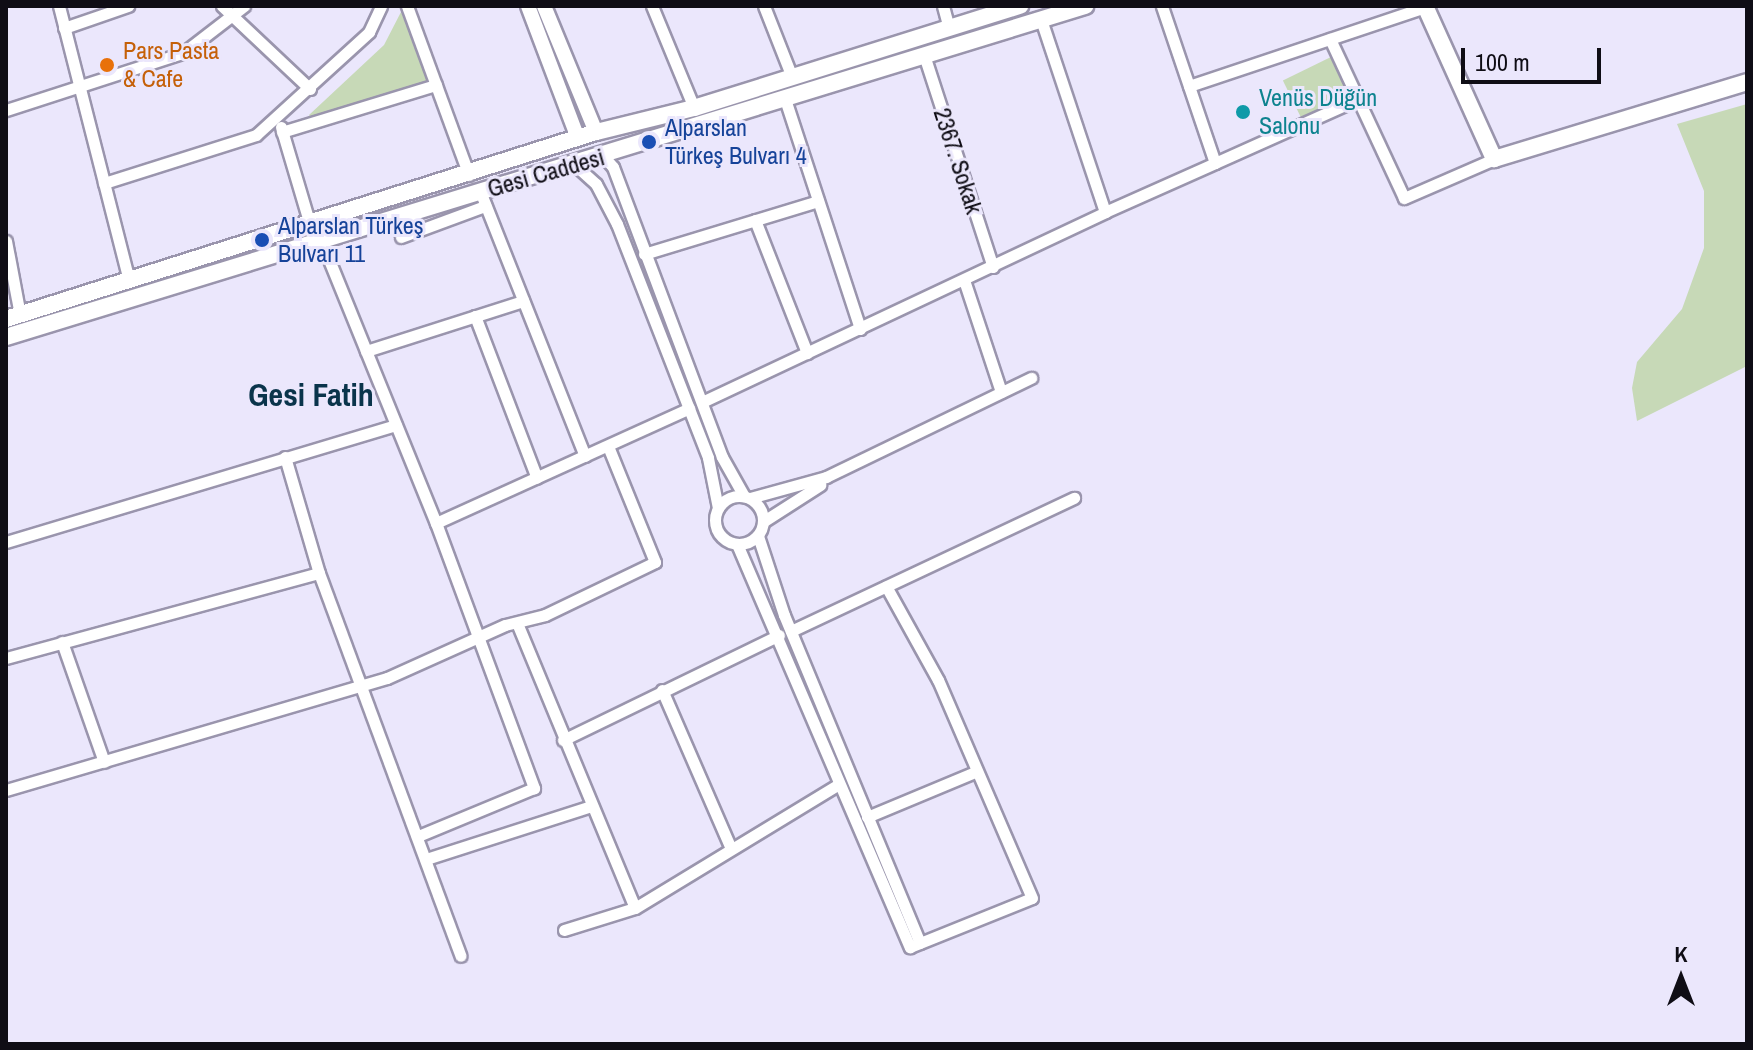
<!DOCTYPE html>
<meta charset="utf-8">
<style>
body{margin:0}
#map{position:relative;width:1753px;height:1050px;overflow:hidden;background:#ebe7fc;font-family:"Archivo Narrow",sans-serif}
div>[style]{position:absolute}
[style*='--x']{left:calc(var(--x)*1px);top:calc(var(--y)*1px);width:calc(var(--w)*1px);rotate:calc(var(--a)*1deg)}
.green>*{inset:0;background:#c7d9b7;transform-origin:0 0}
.roads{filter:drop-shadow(2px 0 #9a95ad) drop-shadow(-2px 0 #9a95ad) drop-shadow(0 2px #9a95ad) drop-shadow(0 -2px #9a95ad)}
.minor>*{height:11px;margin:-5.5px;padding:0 5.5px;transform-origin:5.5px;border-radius:5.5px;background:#fff}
.minor>.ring{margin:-5.5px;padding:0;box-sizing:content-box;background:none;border:11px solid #fff;border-radius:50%}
.tertiary>*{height:14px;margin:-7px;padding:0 7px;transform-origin:7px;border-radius:7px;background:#fff}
.secondary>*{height:16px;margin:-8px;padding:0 8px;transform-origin:8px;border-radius:8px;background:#fff}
.dots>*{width:22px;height:22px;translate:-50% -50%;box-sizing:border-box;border:4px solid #ebe7fc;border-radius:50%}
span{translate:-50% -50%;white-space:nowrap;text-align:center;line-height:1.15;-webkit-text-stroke:6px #ebe7fc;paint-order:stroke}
.food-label{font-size:24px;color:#c56008}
.left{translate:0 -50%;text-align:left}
.culture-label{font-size:24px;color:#0d838f}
.transit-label{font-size:24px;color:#164399}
.street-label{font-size:24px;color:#0f0d15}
.district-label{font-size:32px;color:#0a344b;font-weight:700}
.frame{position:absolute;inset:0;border:8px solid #0f0d15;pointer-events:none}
.north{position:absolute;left:1641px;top:938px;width:80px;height:80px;-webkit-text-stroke:6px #ebe7fc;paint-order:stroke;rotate:0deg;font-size:22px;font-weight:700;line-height:32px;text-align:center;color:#0f0d15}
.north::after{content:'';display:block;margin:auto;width:28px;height:36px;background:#0f0d15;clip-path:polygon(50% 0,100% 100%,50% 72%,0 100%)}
.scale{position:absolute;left:1461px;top:48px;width:140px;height:36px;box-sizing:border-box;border:4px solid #0f0d15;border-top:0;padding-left:10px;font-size:24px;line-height:28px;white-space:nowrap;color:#0f0d15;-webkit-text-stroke:6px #ebe7fc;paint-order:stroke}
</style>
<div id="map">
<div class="green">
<i style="clip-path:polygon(401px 12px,433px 86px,312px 119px,309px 115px,384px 45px)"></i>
<i style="left:1335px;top:55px;width:53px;height:58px;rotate:64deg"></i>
<i style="clip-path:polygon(1747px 104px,1747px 366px,1637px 421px,1632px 388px,1637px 362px,1682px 309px,1704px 248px,1704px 191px,1677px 124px)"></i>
</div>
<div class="roads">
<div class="minor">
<i style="--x:59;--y:6;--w:284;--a:75.7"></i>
<i style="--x:222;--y:6;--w:121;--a:43.3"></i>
<i style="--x:407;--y:6;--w:180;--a:69.9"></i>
<i style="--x:652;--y:6;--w:110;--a:67.6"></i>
<i style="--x:764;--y:6;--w:76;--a:68.5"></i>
<i style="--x:943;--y:6;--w:23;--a:75"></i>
<i style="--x:64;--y:28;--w:68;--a:-19"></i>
<i style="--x:1330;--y:39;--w:175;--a:65"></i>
<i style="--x:1404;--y:198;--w:98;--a:-23.4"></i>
<i style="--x:924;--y:55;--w:223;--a:72"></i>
<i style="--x:1189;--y:86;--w:249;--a:-18.5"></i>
<i style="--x:785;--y:99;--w:242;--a:71.9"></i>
<i style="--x:6;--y:110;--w:186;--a:-17.9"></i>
<i style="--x:183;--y:53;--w:77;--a:-37.6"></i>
<i style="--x:281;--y:127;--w:102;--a:73.5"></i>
<i style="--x:282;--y:132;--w:161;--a:-17"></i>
<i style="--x:604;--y:157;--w:13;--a:48"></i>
<i style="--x:613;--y:167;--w:310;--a:69.4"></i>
<i style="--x:722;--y:457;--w:45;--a:60.6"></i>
<i style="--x:1215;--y:163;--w:157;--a:-24.1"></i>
<i style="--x:575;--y:165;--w:28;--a:42"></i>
<i style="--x:596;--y:184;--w:45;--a:62.3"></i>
<i style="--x:617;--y:224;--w:251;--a:68.7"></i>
<i style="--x:708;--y:458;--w:51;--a:78.7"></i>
<i style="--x:104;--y:183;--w:159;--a:-17.5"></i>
<i style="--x:256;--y:135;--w:153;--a:-42.3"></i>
<i style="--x:369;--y:32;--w:29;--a:-65"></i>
<i style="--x:480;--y:191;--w:285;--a:68.4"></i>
<i style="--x:1105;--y:212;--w:120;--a:-24"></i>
<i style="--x:1215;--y:163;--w:166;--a:-108.7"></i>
<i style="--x:755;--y:220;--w:143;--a:68.6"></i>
<i style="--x:401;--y:237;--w:90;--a:-20.3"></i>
<i style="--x:321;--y:240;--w:305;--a:67.9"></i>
<i style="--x:436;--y:523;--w:283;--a:69.7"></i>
<i style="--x:534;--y:788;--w:126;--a:157.5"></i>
<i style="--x:6;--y:241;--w:75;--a:79.3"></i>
<i style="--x:644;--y:254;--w:182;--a:-16.9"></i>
<i style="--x:964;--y:280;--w:118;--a:71.7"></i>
<i style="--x:475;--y:316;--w:173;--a:69.1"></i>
<i style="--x:366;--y:351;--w:165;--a:-17.7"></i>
<i style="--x:702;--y:402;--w:446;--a:-25.2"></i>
<i style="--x:1105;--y:212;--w:202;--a:-108.4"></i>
<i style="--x:285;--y:457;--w:121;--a:73.7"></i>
<i style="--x:319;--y:573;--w:408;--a:69.7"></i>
<i class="ring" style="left:715px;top:496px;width:37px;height:37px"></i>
<i style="--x:750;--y:498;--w:79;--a:-15.4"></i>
<i style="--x:826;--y:477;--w:228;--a:-25.8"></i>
<i style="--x:764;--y:521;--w:67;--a:-32.7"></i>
<i style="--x:436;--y:523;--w:278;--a:-24.4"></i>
<i style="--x:758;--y:536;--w:83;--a:71.8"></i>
<i style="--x:784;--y:615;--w:355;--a:67.5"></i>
<i style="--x:6;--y:542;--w:407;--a:-16.7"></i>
<i style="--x:737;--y:544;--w:439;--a:66.8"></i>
<i style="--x:910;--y:947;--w:131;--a:-21.9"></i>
<i style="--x:1032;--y:898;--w:237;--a:-113.3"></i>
<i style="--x:938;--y:680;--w:107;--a:-119"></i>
<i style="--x:517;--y:623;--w:308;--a:67.5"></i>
<i style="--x:791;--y:631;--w:313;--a:-25.2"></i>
<i style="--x:62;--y:642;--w:127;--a:70.7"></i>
<i style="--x:6;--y:658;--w:324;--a:-15.2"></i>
<i style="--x:662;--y:690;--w:173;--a:66.5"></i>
<i style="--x:563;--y:740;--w:240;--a:-25.9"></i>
<i style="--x:6;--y:790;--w:397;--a:-16.4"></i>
<i style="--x:387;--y:678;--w:129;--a:-24.2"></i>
<i style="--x:505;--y:625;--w:41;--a:-14"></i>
<i style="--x:545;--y:615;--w:122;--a:-25.7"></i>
<i style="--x:655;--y:562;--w:125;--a:-112.1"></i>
<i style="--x:867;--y:817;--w:117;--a:-22.6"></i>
<i style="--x:426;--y:859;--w:173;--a:-17.8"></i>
<i style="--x:564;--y:930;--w:74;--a:-17.2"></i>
<i style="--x:635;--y:908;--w:239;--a:-31.3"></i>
</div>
<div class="tertiary">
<i style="--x:528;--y:6;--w:141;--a:69.3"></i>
<i style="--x:544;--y:6;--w:136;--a:67.6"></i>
</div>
<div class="secondary">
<i style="--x:1425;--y:6;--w:168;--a:65.7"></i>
<i style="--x:1494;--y:159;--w:264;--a:-16.9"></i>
<i style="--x:6;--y:319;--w:619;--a:-17.59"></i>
<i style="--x:596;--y:132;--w:101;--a:-13.8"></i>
<i style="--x:694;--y:108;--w:342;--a:-17.4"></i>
<i style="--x:6;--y:337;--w:1129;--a:-17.05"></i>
</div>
</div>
<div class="dots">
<i style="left:107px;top:65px;background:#e8710a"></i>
<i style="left:1243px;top:112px;background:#0f9aa8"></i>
<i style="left:649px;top:142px;background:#1a4fb4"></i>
<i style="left:262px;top:240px;background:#1a4fb4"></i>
</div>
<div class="food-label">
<span class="left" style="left:123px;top:65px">Pars Pasta<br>&amp; Cafe</span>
</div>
<div class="culture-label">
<span class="left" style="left:1259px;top:112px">Venüs Düğün<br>Salonu</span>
</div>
<div class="transit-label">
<span class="left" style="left:665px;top:142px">Alparslan<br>Türkeş Bulvarı 4</span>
<span class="left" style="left:278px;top:240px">Alparslan Türkeş<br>Bulvarı 11</span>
</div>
<div class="street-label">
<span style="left:958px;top:161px;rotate:72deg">2367. Sokak</span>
<span style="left:546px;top:173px;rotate:-16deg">Gesi Caddesi</span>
</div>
<div class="district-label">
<span style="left:311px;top:395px">Gesi Fatih</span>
</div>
<div class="frame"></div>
<div class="north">K</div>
<div class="scale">100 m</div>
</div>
